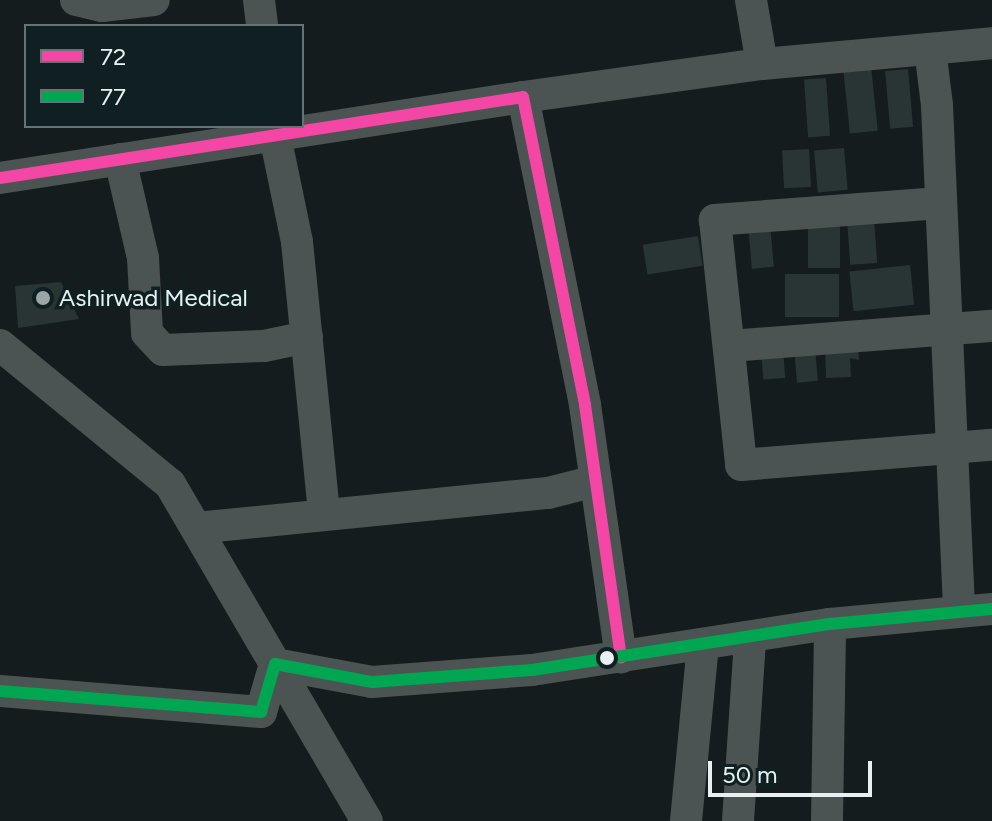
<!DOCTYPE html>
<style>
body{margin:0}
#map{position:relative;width:992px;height:821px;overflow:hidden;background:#141c1d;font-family:Figtree,sans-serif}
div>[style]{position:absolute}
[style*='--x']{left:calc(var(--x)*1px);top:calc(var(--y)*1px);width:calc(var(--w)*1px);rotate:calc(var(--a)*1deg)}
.building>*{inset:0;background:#283534;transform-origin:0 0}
.minor>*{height:32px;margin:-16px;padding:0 16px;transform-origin:16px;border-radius:16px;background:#4c5353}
.bus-1>*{height:12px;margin:-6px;padding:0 6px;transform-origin:6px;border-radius:6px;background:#f346a5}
.bus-2>*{height:12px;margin:-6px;padding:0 6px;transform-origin:6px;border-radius:6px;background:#00a651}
.dots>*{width:22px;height:22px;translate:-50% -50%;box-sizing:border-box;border:4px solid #101f21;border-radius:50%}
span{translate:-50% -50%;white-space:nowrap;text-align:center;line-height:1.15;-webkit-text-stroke:7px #101f21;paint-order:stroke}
.poi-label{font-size:24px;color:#e7f1f1}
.left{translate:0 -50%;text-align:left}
.legend{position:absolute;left:24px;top:24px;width:280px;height:104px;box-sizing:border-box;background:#101f21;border:2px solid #667374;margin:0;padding:10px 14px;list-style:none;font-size:24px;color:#e7f1f1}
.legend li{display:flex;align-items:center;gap:16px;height:40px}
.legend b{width:40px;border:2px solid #667374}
.scale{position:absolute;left:708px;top:761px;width:164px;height:36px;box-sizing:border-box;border:4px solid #e7f1f1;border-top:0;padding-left:10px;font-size:24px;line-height:28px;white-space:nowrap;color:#e7f1f1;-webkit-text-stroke:6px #101f21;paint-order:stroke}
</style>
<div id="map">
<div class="building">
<i style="left:871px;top:66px;width:65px;height:28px;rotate:84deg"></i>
<i style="left:908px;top:69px;width:58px;height:23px;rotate:85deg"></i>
<i style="left:826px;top:78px;width:58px;height:22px;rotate:86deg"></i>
<i style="left:844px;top:148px;width:42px;height:30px;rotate:85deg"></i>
<i style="left:809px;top:149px;width:38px;height:27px;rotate:87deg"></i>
<i style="left:874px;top:218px;width:45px;height:27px;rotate:86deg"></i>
<i style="left:808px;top:220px;width:32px;height:48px"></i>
<i style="left:770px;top:223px;width:44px;height:22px;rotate:85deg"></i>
<i style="left:698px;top:236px;width:30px;height:56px;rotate:81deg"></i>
<i style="left:910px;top:265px;width:40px;height:61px;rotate:84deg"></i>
<i style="left:839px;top:274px;width:43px;height:54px;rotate:90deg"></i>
<i style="clip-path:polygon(61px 282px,79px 319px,18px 328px,15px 286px)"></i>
<i style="clip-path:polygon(858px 344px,859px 360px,850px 358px,851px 377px,826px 378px,825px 346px)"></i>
<i style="left:783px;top:347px;width:31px;height:22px;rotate:86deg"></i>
<i style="left:815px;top:347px;width:34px;height:21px;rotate:85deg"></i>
</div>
<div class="minor">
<i style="--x:76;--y:0;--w:27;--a:13"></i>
<i style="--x:102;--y:6;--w:52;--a:-6.6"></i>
<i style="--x:259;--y:0;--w:26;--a:83"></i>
<i style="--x:930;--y:49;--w:56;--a:82.9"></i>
<i style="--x:937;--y:105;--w:503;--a:87.5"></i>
<i style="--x:762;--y:64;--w:231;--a:-5.2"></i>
<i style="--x:523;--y:97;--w:241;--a:-7.9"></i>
<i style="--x:762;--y:64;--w:65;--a:-99.8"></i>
<i style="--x:273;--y:126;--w:118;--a:78.3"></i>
<i style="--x:297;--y:242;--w:271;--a:84.3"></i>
<i style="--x:120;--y:159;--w:102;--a:76.9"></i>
<i style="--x:143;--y:258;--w:75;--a:86.9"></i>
<i style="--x:147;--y:333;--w:23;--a:47"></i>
<i style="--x:163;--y:350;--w:101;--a:-2.3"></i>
<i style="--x:264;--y:346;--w:44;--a:-11.8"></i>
<i style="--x:0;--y:178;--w:529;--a:-8.8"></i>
<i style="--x:523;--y:97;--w:314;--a:78.6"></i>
<i style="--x:585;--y:405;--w:255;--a:81.9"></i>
<i style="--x:940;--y:203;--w:226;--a:175.7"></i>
<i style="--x:715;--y:220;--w:246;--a:83.9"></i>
<i style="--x:741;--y:465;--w:252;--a:-4.6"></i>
<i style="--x:0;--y:345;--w:220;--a:39.3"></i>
<i style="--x:170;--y:484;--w:390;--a:59.7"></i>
<i style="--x:730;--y:346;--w:263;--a:-4.4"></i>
<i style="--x:196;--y:528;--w:354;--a:-5.7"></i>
<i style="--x:548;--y:493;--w:49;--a:-14.3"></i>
<i style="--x:0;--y:691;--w:262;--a:4.6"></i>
<i style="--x:261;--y:712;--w:50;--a:-73.7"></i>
<i style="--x:275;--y:664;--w:99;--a:10.5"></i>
<i style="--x:372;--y:682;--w:160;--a:-4.3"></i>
<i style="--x:532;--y:670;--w:302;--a:-8.8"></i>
<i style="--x:830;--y:624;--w:163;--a:-5.3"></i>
<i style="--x:686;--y:821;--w:177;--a:-84.5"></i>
<i style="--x:738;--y:821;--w:183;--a:-86.2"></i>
<i style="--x:827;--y:821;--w:197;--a:-89.1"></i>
</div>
<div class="bus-1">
<i style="--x:0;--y:178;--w:529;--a:-8.8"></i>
<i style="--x:523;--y:97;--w:314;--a:78.6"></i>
<i style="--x:585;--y:405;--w:255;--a:81.9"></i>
</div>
<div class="bus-2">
<i style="--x:0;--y:691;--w:262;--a:4.6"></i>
<i style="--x:261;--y:712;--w:50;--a:-73.7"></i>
<i style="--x:275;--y:664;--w:99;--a:10.5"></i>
<i style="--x:372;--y:682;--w:160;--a:-4.3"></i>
<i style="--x:532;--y:670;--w:302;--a:-8.8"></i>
<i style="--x:830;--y:624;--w:163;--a:-5.3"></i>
</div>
<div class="dots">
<i style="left:43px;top:298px;background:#9da6a7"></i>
<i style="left:607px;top:658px;background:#e7f1f1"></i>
</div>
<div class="poi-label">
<span class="left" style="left:59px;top:298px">Ashirwad Medical</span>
</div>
<ul class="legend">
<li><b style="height:10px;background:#f346a5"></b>72</li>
<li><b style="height:10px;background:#00a651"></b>77</li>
</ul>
<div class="scale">50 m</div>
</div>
